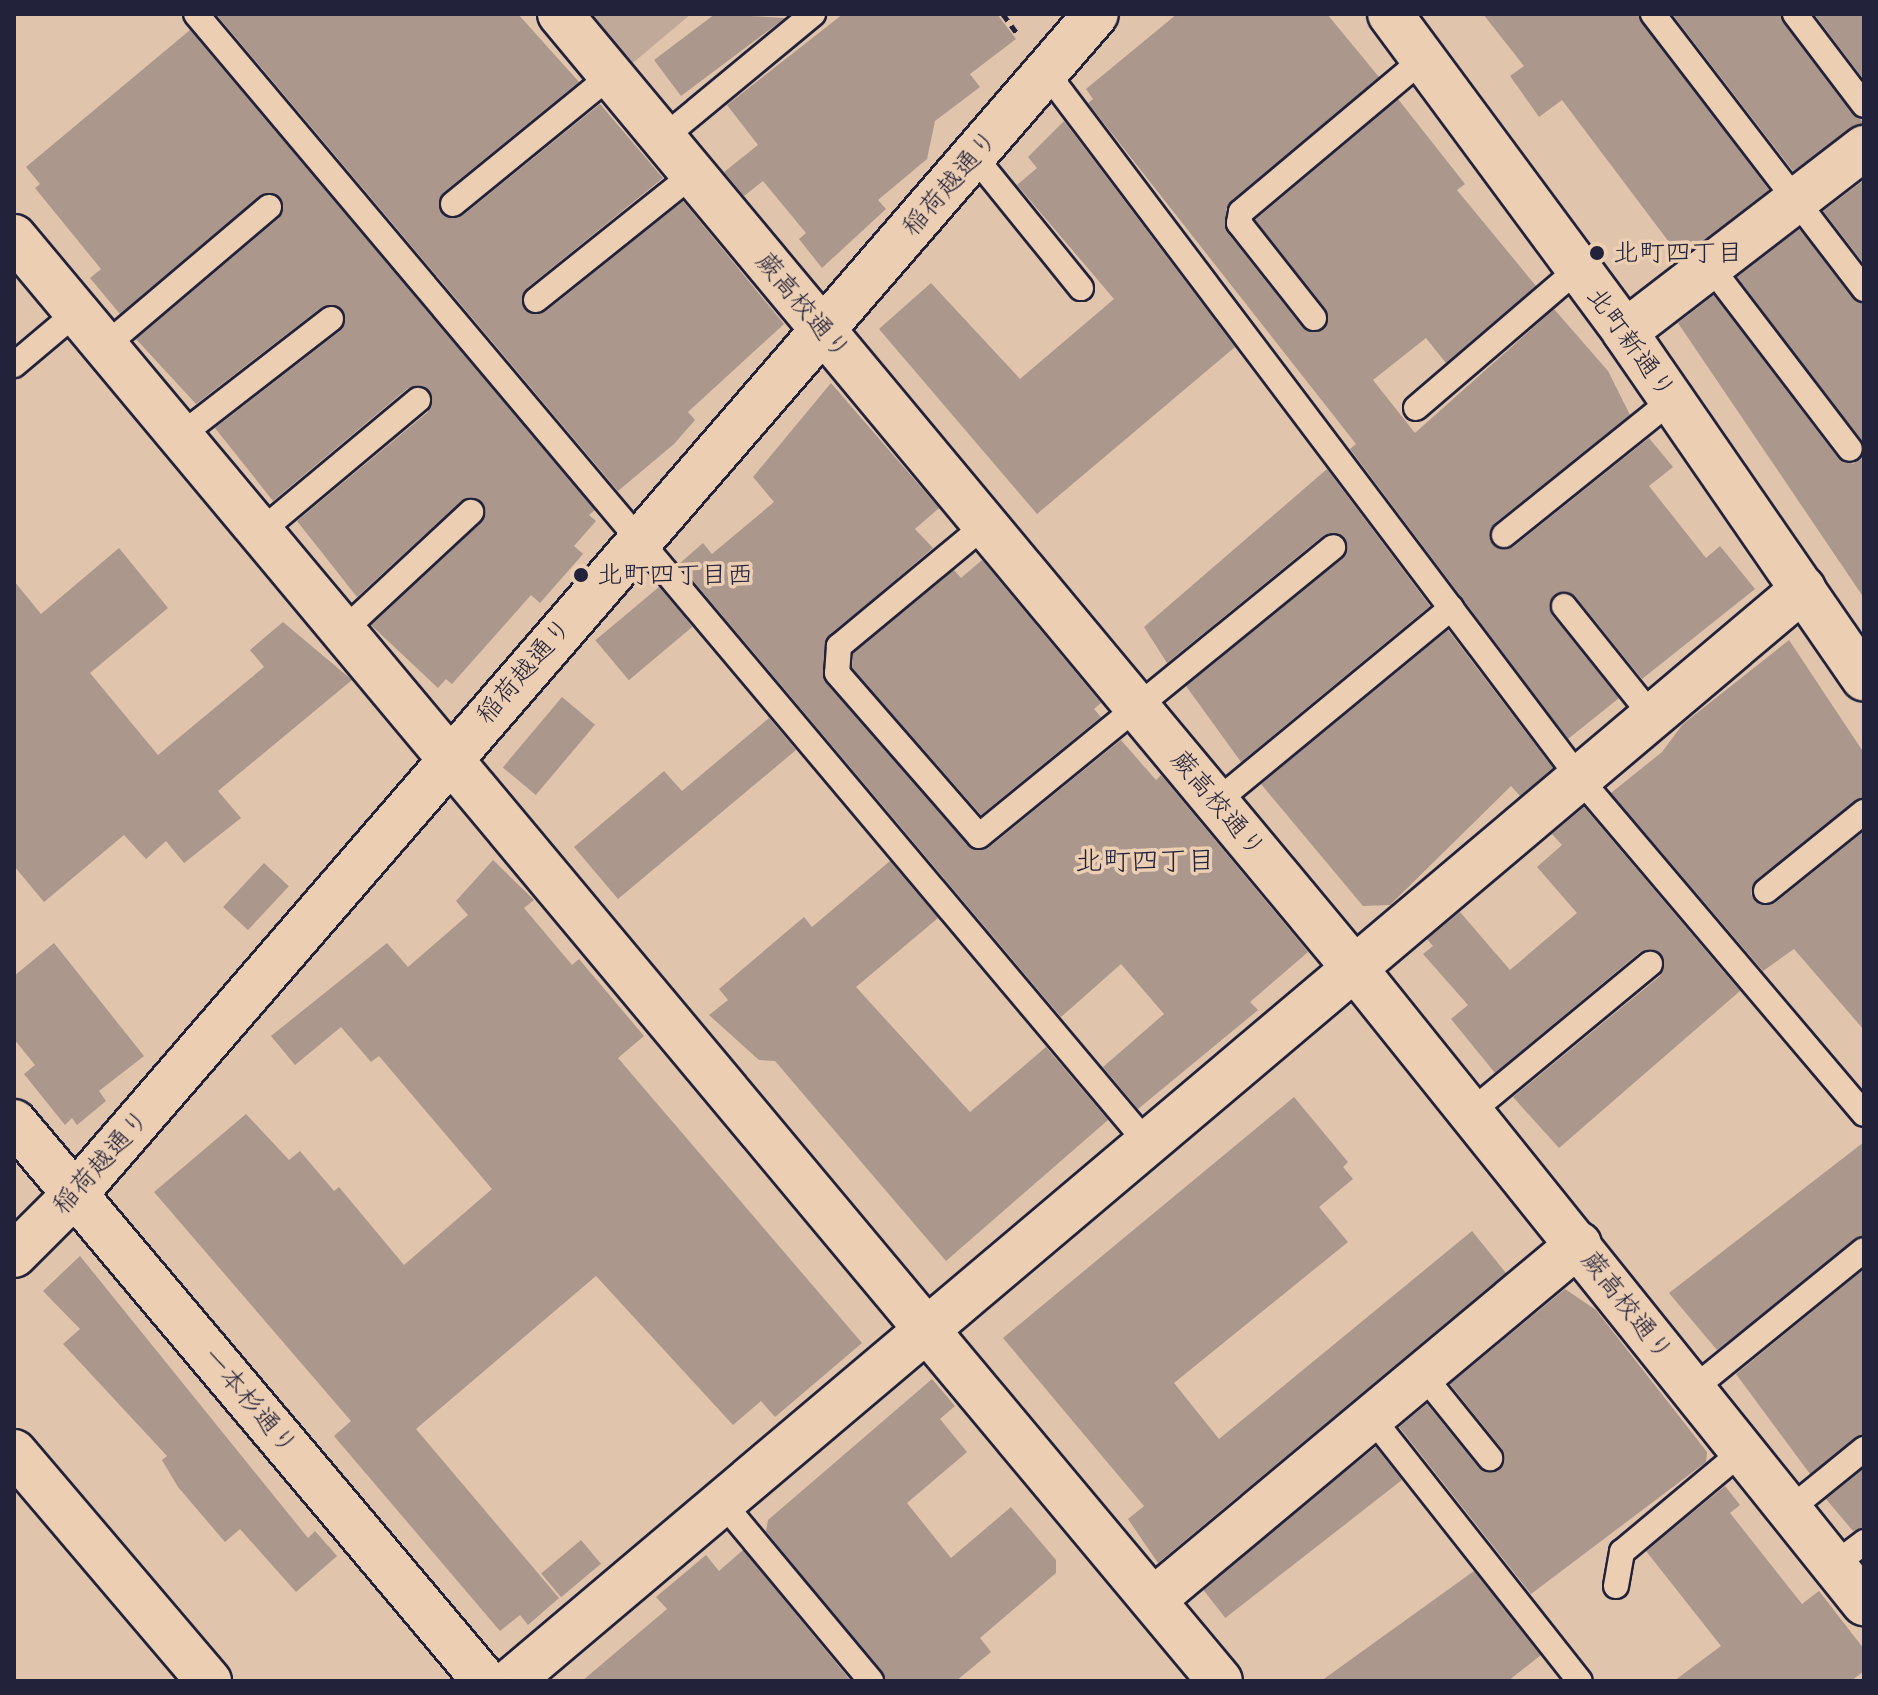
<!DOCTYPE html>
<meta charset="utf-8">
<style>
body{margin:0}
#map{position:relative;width:1878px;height:1695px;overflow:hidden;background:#e0c4ac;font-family:Itim,"Klee One",sans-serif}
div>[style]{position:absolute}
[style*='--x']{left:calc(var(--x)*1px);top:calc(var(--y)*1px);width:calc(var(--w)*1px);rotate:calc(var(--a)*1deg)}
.green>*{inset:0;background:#c0a999}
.building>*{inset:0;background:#ab978c;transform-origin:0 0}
.path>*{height:5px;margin-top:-2.5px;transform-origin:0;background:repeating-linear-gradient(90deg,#22223b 0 8px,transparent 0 14px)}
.roads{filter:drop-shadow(2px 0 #22223b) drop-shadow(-2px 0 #22223b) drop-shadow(0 2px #22223b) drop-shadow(0 -2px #22223b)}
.lane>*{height:24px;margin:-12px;padding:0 12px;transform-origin:12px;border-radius:12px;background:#ecceb3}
.street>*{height:44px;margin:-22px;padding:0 22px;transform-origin:22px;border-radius:22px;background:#ecceb3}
.secondary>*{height:44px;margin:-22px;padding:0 22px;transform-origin:22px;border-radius:22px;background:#ecceb3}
.dots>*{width:22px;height:22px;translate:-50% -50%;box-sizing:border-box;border:4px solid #ecceb3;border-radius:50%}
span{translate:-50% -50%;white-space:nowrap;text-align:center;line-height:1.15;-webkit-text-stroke:7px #ecceb3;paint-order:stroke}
.street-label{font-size:26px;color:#22223b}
.poi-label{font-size:26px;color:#22223b}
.left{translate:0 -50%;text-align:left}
.neighbourhood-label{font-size:28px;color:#22223b}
.frame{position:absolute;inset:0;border:16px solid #22223b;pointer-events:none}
</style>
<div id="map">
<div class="green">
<i style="clip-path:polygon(574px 14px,691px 14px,622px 72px)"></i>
</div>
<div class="building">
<i style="clip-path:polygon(216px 14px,518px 14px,579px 82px,444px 192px,442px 214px,462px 216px,600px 104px,663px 178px,527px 288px,525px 310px,545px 312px,683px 201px,784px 324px,688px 412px,695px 420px,674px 444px,618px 491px)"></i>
<i style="clip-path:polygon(715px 14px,785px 18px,681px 96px,654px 60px)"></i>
<i style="clip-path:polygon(843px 14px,997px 14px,1016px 39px,970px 74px,980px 87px,935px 121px,927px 159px,878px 200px,886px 209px,822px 268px,799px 239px,806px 233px,763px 181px,744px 196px,724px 172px,758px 145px,727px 105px)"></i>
<i style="clip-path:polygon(1177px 14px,1327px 14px,1379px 77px,1226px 209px,1227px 232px,1303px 328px,1324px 329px,1326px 309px,1255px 220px,1398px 99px,1465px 184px,1457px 190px,1536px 286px,1446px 363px,1426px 338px,1373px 380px,1415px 433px,1554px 309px,1608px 371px,1630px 415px,1495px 523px,1493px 545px,1513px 547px,1649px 438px,1673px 467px,1649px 486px,1706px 558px,1720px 546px,1755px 589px,1642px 679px,1575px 596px,1554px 595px,1552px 615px,1619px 698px,1568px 739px,1350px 449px,1356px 444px,1088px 103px,1093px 99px,1086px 89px)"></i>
<i style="clip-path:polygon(1483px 14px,1638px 14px,1769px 190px,1681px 258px,1562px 100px,1539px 117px,1510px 76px,1524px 66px)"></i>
<i style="clip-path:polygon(1672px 14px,1780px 14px,1864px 124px,1793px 171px)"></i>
<i style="clip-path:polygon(1814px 14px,1864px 14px,1864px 80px)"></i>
<i style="clip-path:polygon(190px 30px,595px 510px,589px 515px,596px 521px,574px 546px,583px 554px,540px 603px,531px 595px,452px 684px,446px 679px,438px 688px,371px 625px,481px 523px,481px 501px,461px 501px,357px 597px,297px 521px,428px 412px,429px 390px,408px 388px,273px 501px,215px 428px,340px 331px,342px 309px,322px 307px,196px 404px,136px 339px,279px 218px,281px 198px,259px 196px,120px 314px,90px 278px,101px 269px,35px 188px,40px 184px,26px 167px)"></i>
<i style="clip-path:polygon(1064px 121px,1235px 347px,1037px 514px,879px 329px,931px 283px,1020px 379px,1114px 299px,1017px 185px,1037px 168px,1028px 157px)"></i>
<i style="clip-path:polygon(1864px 180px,1864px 264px,1823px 211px)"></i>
<i style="clip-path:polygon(1799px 229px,1864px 304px,1864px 445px,1737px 277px)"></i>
<i style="clip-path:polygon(1714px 295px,1838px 458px,1853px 464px,1864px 454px,1864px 598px,1678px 323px)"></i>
<i style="clip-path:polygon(831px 383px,939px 508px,915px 529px,933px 548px,826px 639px,826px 683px,975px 850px,988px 848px,1121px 740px,1156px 780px,1161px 775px,1308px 952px,1250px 1002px,1258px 1010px,1138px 1109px,1103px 1067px,1164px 1014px,1121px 964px,1061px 1017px,679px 564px,703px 543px,712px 554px,774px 502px,753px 477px)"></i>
<i style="clip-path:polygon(1327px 469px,1430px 606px,1241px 762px,1186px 686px,1342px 559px,1345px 538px,1324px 535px,1167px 663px,1144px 627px)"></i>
<i style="clip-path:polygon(119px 548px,168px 608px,90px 673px,158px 755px,264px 667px,250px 650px,283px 622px,352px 680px,218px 791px,241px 818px,184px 863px,166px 841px,146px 859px,124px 835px,44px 902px,14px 866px,14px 581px,41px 614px)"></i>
<i style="clip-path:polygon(982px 560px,1101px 703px,1094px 709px,1101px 717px,981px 815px,852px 668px,853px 653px,954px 570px,961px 578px)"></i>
<i style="left:659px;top:587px;width:52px;height:83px;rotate:50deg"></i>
<i style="clip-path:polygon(1448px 630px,1553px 768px,1520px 796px,1511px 786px,1390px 905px,1363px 906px,1261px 784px)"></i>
<i style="clip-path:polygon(1789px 640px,1864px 753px,1864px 797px,1757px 879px,1751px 894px,1760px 905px,1775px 903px,1864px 831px,1864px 1030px,1794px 949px,1763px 971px,1611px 793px,1662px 752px,1683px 724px)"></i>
<i style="left:562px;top:697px;width:43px;height:92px;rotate:40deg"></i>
<i style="clip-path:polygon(769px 718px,796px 750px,618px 899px,574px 847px,664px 771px,682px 791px)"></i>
<i style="clip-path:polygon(1584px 807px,1740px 991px,1559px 1148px,1513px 1097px,1660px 976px,1662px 955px,1640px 952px,1495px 1073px,1451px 1019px,1468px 1005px,1423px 954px,1433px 946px,1427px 939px,1460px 912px,1510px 970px,1577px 913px,1537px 867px,1562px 845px,1552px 834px)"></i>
<i style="clip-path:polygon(493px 860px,534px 900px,524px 908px,572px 965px,579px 959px,644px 1036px,618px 1058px,862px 1343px,775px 1417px,761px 1401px,733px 1425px,596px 1276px,416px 1429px,559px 1598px,528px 1625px,520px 1615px,500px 1631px,334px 1436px,351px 1421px,154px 1192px,246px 1114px,289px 1160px,300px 1151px,334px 1191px,339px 1187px,404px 1265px,492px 1189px,379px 1056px,371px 1062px,341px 1027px,295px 1065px,271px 1036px,387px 943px,408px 967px,468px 915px,456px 901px)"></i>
<i style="clip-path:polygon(890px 861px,938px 918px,856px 987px,970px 1112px,1046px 1047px,1108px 1120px,946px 1261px,775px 1061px,759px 1060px,709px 1015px,728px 1000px,719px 989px,804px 917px,812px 927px)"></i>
<i style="left:264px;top:863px;width:34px;height:60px;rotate:43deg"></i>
<i style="clip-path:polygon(54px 943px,144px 1056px,99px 1091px,106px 1101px,77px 1125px,72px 1118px,65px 1125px,24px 1074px,35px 1065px,14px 1039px,14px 976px)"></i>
<i style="clip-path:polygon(1294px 1097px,1348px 1162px,1343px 1167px,1353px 1179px,1319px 1207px,1348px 1242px,1174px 1383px,1219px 1439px,1472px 1231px,1506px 1273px,1158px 1563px,1128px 1519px,1144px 1506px,1003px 1338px)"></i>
<i style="clip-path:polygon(1864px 1142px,1864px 1235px,1717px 1350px,1669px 1293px)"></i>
<i style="clip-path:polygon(80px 1256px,308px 1538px,315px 1531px,337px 1556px,296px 1592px,240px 1529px,225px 1542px,178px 1487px,162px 1460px,167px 1456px,63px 1344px,80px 1329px,43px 1291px)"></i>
<i style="clip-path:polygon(1864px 1269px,1864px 1434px,1810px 1474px,1736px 1374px)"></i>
<i style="clip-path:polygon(1565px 1289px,1596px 1310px,1707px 1452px,1706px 1462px,1531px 1594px,1399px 1427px,1427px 1404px,1479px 1468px,1500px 1469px,1502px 1449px,1450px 1384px)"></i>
<i style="clip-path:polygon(932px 1379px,955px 1406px,940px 1419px,967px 1452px,907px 1503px,951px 1558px,1011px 1507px,1056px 1560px,1056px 1573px,980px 1638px,991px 1652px,956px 1681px,886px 1681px,766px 1531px,768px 1520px)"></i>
<i style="left:1376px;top:1447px;width:42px;height:224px;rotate:52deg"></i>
<i style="clip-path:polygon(1864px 1468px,1864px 1527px,1853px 1531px,1826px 1499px)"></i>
<i style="clip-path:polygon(1725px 1486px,1740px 1505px,1730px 1513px,1802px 1604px,1819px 1591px,1864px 1649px,1864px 1671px,1851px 1681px,1674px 1681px,1721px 1646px,1646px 1551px)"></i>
<i style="left:581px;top:1540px;width:31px;height:52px;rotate:50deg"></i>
<i style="clip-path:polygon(743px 1550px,851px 1681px,582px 1681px,667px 1609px,656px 1597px,706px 1555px,719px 1571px)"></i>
<i style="clip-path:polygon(1474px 1571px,1541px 1655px,1508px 1681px,1321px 1681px)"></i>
</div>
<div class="path">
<i style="--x:1003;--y:14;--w:27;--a:54"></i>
</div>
<div class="roads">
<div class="lane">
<i style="--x:196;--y:14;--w:1478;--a:49.89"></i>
<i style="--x:1653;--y:14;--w:347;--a:52.5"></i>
<i style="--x:1795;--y:14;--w:114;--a:52.8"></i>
<i style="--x:1046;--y:72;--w:886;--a:52.94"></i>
<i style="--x:1580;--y:779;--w:439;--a:49.7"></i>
<i style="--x:663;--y:138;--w:195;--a:-39.6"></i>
<i style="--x:974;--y:156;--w:170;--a:51"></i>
<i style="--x:453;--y:204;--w:204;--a:-39.2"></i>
<i style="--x:1710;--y:266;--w:230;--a:52.6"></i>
<i style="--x:536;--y:300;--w:201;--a:-38.7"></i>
<i style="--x:1314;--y:318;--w:121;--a:-128.3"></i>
<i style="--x:1239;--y:223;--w:11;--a:-80"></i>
<i style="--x:1241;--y:212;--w:236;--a:-40"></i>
<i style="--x:105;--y:346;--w:215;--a:-40.3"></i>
<i style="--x:14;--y:365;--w:82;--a:-40.1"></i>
<i style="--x:1416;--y:408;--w:212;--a:-40.6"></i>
<i style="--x:180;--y:436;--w:191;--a:-37.8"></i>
<i style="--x:985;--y:525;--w:190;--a:140.3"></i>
<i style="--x:839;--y:646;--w:27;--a:94"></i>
<i style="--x:837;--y:673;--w:216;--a:48.9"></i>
<i style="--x:979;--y:836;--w:457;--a:-39.2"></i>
<i style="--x:260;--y:532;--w:206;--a:-39.9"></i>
<i style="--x:1504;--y:535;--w:216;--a:-38.8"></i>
<i style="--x:1564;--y:606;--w:142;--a:51.3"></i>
<i style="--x:343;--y:631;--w:175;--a:-42.9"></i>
<i style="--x:1216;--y:802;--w:305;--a:-39.5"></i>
<i style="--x:1766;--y:891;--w:126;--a:-38.9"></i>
<i style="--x:1472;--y:1111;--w:231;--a:-39.6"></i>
<i style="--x:1423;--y:1375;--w:107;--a:51.1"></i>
<i style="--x:1693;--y:1389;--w:220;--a:-39.1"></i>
<i style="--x:1372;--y:1418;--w:335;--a:51.7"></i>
<i style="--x:722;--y:1502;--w:233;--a:50.2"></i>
<i style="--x:1789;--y:1510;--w:97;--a:-39.1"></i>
<i style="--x:1834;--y:1565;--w:38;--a:-37"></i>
<i style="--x:1616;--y:1586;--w:35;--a:-80"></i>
<i style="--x:1622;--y:1552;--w:158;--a:-39.9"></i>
</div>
<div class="street">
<i style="--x:560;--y:14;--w:1244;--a:50.22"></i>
<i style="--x:1356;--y:970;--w:812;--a:51.25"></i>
<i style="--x:14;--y:237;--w:1881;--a:50.13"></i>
<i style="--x:1625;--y:332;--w:302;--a:-37.6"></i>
<i style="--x:14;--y:1255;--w:86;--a:-45"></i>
<i style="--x:14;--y:1452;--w:301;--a:49.6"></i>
<i style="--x:1153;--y:1600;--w:555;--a:-39.88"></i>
<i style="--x:511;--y:1681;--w:1692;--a:-40.2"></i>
</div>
<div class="secondary">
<i style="--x:1390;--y:14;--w:395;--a:53.5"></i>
<i style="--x:1625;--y:332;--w:421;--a:55.4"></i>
<i style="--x:14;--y:1122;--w:731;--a:49.88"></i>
<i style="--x:75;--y:1194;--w:1560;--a:-49.13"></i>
</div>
</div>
<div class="dots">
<i style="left:1597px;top:253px;background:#22223b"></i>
<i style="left:581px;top:575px;background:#22223b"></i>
</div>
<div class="street-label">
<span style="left:950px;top:183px;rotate:-49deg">稲荷越通り</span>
<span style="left:803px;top:306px;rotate:50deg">蕨高校通り</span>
<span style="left:1631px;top:343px;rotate:54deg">北町新通り</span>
<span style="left:524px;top:671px;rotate:-49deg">稲荷越通り</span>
<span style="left:1218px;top:804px;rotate:50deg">蕨高校通り</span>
<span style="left:101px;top:1162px;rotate:-48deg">稲荷越通り</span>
<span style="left:1627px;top:1306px;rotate:52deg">蕨高校通り</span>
<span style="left:250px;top:1401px;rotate:50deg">一本杉通り</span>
</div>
<div class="poi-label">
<span class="left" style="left:1613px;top:253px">北町四丁目</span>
<span class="left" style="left:597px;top:575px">北町四丁目西</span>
</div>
<div class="neighbourhood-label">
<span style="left:1145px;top:860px">北町四丁目</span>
</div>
<div class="frame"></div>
</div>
